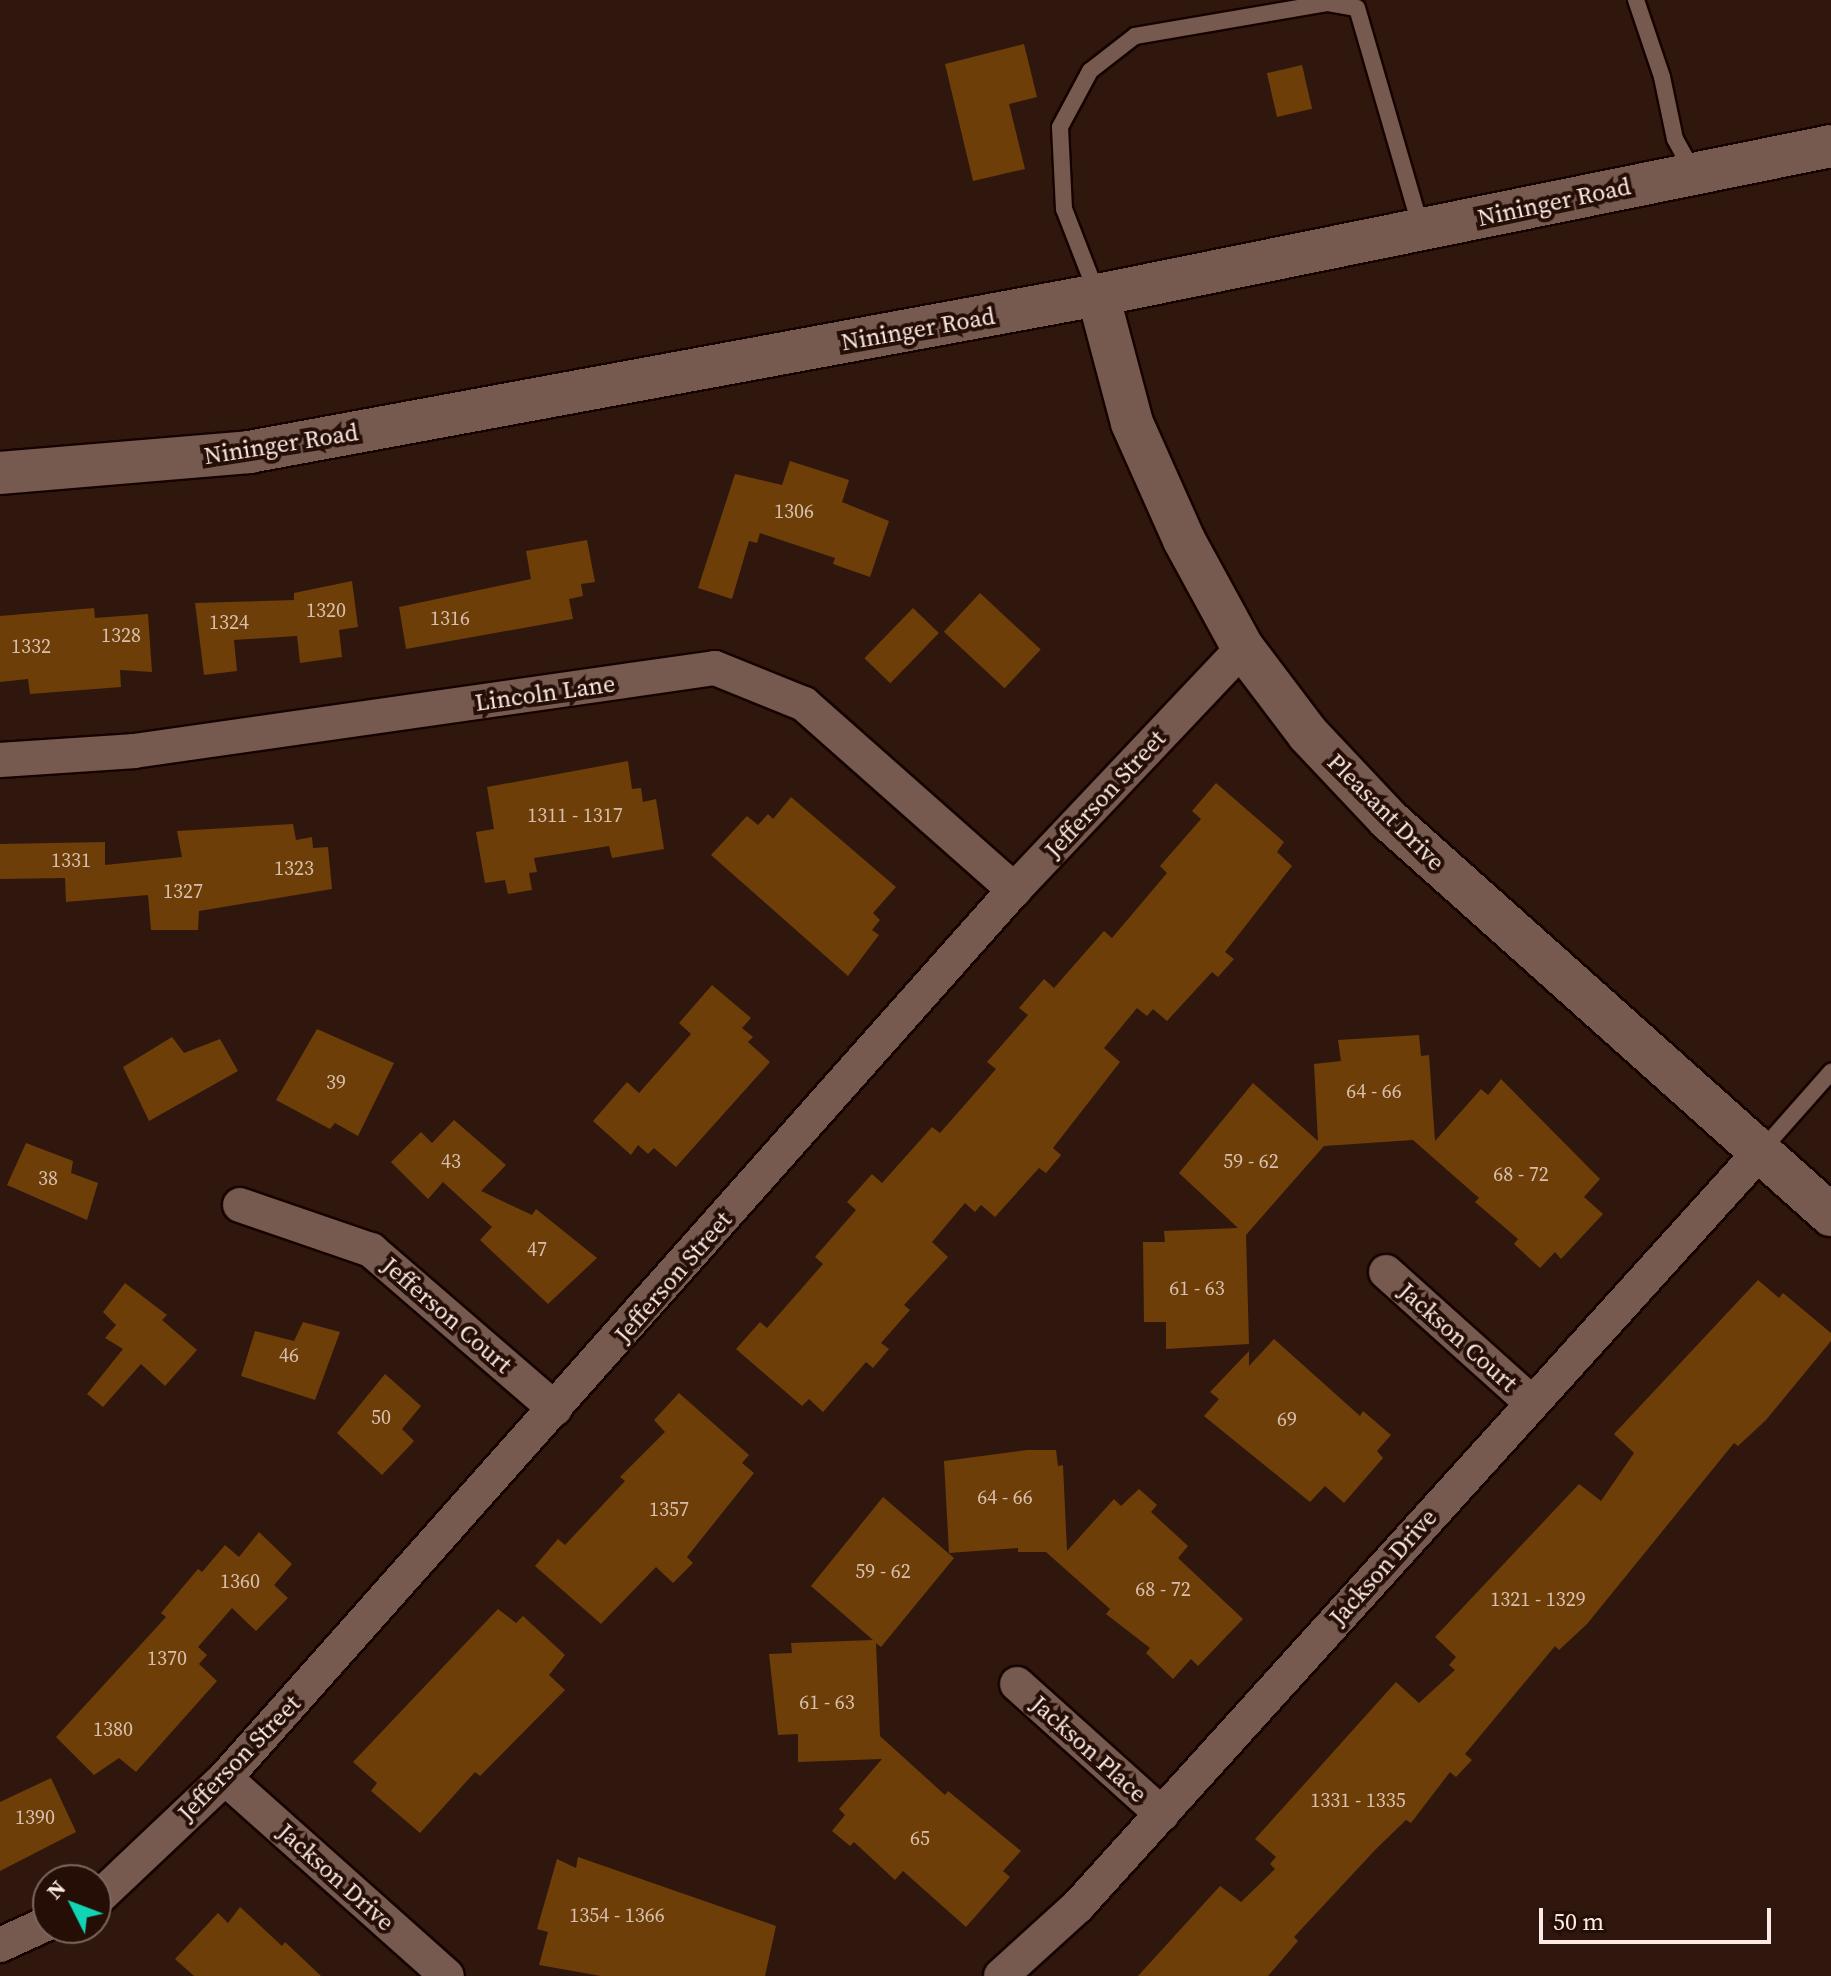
<!DOCTYPE html>
<style>
body{margin:0}
#map{position:relative;width:1831px;height:1976px;overflow:hidden;background:#2f170e;font-family:"Source Serif 4",serif}
div>[style]{position:absolute}
[style*='--x']{left:calc(var(--x)*1px);top:calc(var(--y)*1px);width:calc(var(--w)*1px);rotate:calc(var(--a)*1deg)}
.building>*{inset:0;background:#6d3e08;transform-origin:0 0}
.roads{filter:drop-shadow(2px 0 #160300) drop-shadow(-2px 0 #160300) drop-shadow(0 2px #160300) drop-shadow(0 -2px #160300)}
.service>*{height:16px;margin:-8px;padding:0 8px;transform-origin:8px;border-radius:8px;background:#775a4f}
.minor>*{height:34px;margin:-17px;padding:0 17px;transform-origin:17px;border-radius:17px;background:#775a4f}
.tertiary>*{height:42px;margin:-21px;padding:0 21px;transform-origin:21px;border-radius:21px;background:#775a4f}
span{translate:-50% -50%;white-space:nowrap;text-align:center;line-height:1.15;-webkit-text-stroke:8px #250e06;paint-order:stroke}
.number-label{font-size:20px;color:#d8bfad}
.number-label span{-webkit-text-stroke-width:0}
.street-label{font-size:24px;color:#fceae4}
.north{position:absolute;left:32px;top:1864px;width:80px;height:80px;box-sizing:border-box;background:#250e06;border:2px solid #7b665f;border-radius:50%;rotate:312deg;font-size:22px;font-weight:700;line-height:32px;text-align:center;color:#fceae4}
.north::after{content:'';display:block;margin:auto;width:28px;height:36px;background:#10d5b4;clip-path:polygon(50% 0,100% 100%,50% 72%,0 100%)}
.scale{position:absolute;left:1539px;top:1908px;width:232px;height:36px;box-sizing:border-box;border:4px solid #fceae4;border-top:0;padding-left:10px;font-size:24px;line-height:28px;white-space:nowrap;color:#fceae4;-webkit-text-stroke:6px #250e06;paint-order:stroke}
</style>
<div id="map">
<div class="building">
<i style="clip-path:polygon(1024px 44px,1037px 97px,1009px 104px,1025px 169px,973px 181px,945px 64px)"></i>
<i style="left:1302px;top:65px;width:45px;height:36px;rotate:77deg"></i>
<i style="clip-path:polygon(790px 461px,849px 480px,842px 502px,889px 521px,870px 577px,833px 564px,835px 558px,760px 533px,757px 543px,749px 541px,732px 599px,698px 588px,735px 474px,782px 485px)"></i>
<i style="clip-path:polygon(587px 540px,595px 582px,581px 584px,583px 596px,569px 599px,573px 619px,406px 649px,399px 607px,531px 579px,526px 551px)"></i>
<i style="clip-path:polygon(352px 581px,358px 627px,339px 630px,342px 657px,300px 663px,297px 636px,234px 640px,237px 671px,204px 675px,195px 603px,294px 600px,294px 593px)"></i>
<i style="left:980px;top:593px;width:83px;height:53px;rotate:43deg"></i>
<i style="clip-path:polygon(94px 608px,95px 618px,148px 614px,152px 672px,120px 670px,121px 687px,30px 694px,28px 679px,0 682px,0 616px)"></i>
<i style="left:913px;top:608px;width:36px;height:70px;rotate:44deg"></i>
<i style="clip-path:polygon(628px 761px,632px 789px,641px 788px,643px 802px,656px 799px,664px 849px,612px 858px,609px 846px,534px 858px,537px 872px,529px 873px,532px 890px,508px 894px,505px 880px,485px 883px,476px 832px,494px 829px,487px 787px)"></i>
<i style="clip-path:polygon(1216px 783px,1284px 842px,1277px 852px,1292px 866px,1225px 952px,1234px 959px,1218px 977px,1212px 972px,1167px 1021px,1153px 1009px,1147px 1016px,1137px 1008px,1104px 1048px,1120px 1062px,1053px 1148px,1061px 1155px,1046px 1173px,1039px 1168px,995px 1217px,981px 1205px,975px 1212px,965px 1203px,932px 1242px,948px 1257px,904px 1305px,910px 1310px,881px 1343px,889px 1349px,873px 1368px,866px 1362px,823px 1412px,809px 1399px,802px 1406px,736px 1349px,760px 1322px,767px 1328px,823px 1264px,815px 1257px,856px 1210px,847px 1202px,872px 1174px,882px 1183px,932px 1127px,940px 1133px,996px 1069px,987px 1062px,1028px 1015px,1019px 1008px,1044px 979px,1054px 988px,1104px 931px,1112px 938px,1167px 873px,1160px 866px,1201px 819px,1192px 811px)"></i>
<i style="clip-path:polygon(791px 797px,896px 887px,873px 913px,880px 920px,872px 930px,879px 935px,848px 976px,711px 855px,747px 816px,758px 825px,768px 814px,773px 819px)"></i>
<i style="clip-path:polygon(293px 824px,296px 840px,312px 837px,313px 848px,328px 847px,332px 889px,199px 911px,198px 930px,151px 930px,148px 895px,66px 902px,65px 878px,0 879px,0 844px,105px 842px,105px 865px,182px 857px,177px 831px)"></i>
<i style="clip-path:polygon(712px 985px,751px 1018px,742px 1028px,753px 1037px,748px 1042px,770px 1062px,676px 1167px,654px 1148px,648px 1154px,638px 1145px,631px 1155px,593px 1121px,627px 1082px,639px 1093px,691px 1034px,679px 1023px)"></i>
<i style="clip-path:polygon(317px 1029px,394px 1063px,358px 1136px,335px 1123px,330px 1129px,276px 1100px)"></i>
<i style="clip-path:polygon(1419px 1035px,1421px 1056px,1429px 1055px,1435px 1141px,1481px 1089px,1488px 1095px,1501px 1079px,1600px 1179px,1584px 1197px,1603px 1214px,1561px 1259px,1555px 1252px,1540px 1268px,1514px 1244px,1518px 1239px,1475px 1202px,1479px 1198px,1413px 1140px,1324px 1146px,1246px 1235px,1249px 1344px,1166px 1349px,1166px 1322px,1144px 1322px,1143px 1242px,1165px 1242px,1164px 1231px,1238px 1228px,1179px 1173px,1253px 1083px,1318px 1141px,1314px 1064px,1341px 1061px,1338px 1040px)"></i>
<i style="clip-path:polygon(172px 1037px,184px 1053px,220px 1039px,238px 1071px,149px 1121px,123px 1067px)"></i>
<i style="clip-path:polygon(454px 1120px,506px 1165px,481px 1191px,532px 1215px,536px 1209px,597px 1258px,548px 1304px,480px 1240px,492px 1227px,443px 1182px,428px 1199px,391px 1162px,421px 1132px,432px 1143px)"></i>
<i style="clip-path:polygon(26px 1143px,73px 1161px,71px 1173px,98px 1183px,87px 1220px,7px 1185px)"></i>
<i style="clip-path:polygon(1758px 1280px,1779px 1298px,1783px 1293px,1831px 1333px,1831px 1341px,1766px 1420px,1738px 1446px,1734px 1443px,1587px 1624px,1559px 1650px,1555px 1646px,1465px 1754px,1472px 1760px,1456px 1777px,1450px 1772px,1411px 1823px,1406px 1820px,1376px 1849px,1294px 1937px,1298px 1941px,1268px 1976px,1138px 1976px,1220px 1886px,1241px 1902px,1275px 1869px,1270px 1864px,1276px 1857px,1255px 1839px,1396px 1682px,1419px 1703px,1455px 1670px,1449px 1665px,1456px 1657px,1435px 1637px,1579px 1484px,1601px 1501px,1634px 1453px,1614px 1434px)"></i>
<i style="clip-path:polygon(125px 1283px,167px 1315px,162px 1320px,197px 1350px,165px 1386px,141px 1364px,103px 1407px,87px 1394px,123px 1349px,105px 1338px,116px 1325px,103px 1312px)"></i>
<i style="clip-path:polygon(303px 1322px,340px 1332px,315px 1400px,241px 1376px,255px 1331px,294px 1341px)"></i>
<i style="clip-path:polygon(1274px 1339px,1360px 1416px,1363px 1411px,1391px 1435px,1377px 1451px,1383px 1458px,1344px 1503px,1325px 1486px,1310px 1502px,1204px 1416px,1219px 1399px,1210px 1392px,1249px 1351px,1249px 1366px)"></i>
<i style="clip-path:polygon(385px 1374px,421px 1406px,402px 1429px,414px 1441px,382px 1475px,337px 1433px)"></i>
<i style="clip-path:polygon(679px 1393px,749px 1455px,742px 1463px,754px 1473px,687px 1557px,693px 1563px,673px 1583px,656px 1567px,601px 1624px,535px 1566px,558px 1539px,565px 1545px,625px 1481px,620px 1477px,665px 1432px,654px 1420px)"></i>
<i style="clip-path:polygon(1027px 1450px,1056px 1450px,1058px 1466px,1063px 1465px,1067px 1551px,1114px 1499px,1121px 1506px,1139px 1489px,1157px 1505px,1151px 1512px,1188px 1546px,1178px 1558px,1243px 1619px,1198px 1666px,1191px 1659px,1173px 1679px,1146px 1653px,1150px 1648px,1106px 1614px,1110px 1609px,1046px 1552px,1018px 1552px,1018px 1548px,949px 1553px,944px 1461px)"></i>
<i style="clip-path:polygon(883px 1497px,954px 1558px,881px 1647px,876px 1643px,880px 1736px,945px 1795px,948px 1791px,1021px 1851px,1003px 1871px,1010px 1877px,966px 1927px,903px 1871px,895px 1880px,854px 1842px,850px 1846px,832px 1831px,845px 1815px,839px 1809px,882px 1759px,798px 1762px,798px 1734px,778px 1735px,769px 1654px,792px 1653px,791px 1643px,873px 1640px,811px 1586px)"></i>
<i style="clip-path:polygon(259px 1532px,292px 1564px,274px 1585px,288px 1598px,256px 1631px,232px 1608px,198px 1647px,207px 1655px,199px 1664px,217px 1681px,136px 1772px,119px 1758px,94px 1775px,56px 1737px,166px 1617px,161px 1613px,198px 1569px,202px 1572px,225px 1545px,239px 1557px)"></i>
<i style="clip-path:polygon(498px 1609px,516px 1623px,523px 1616px,565px 1655px,549px 1675px,565px 1690px,480px 1776px,475px 1772px,420px 1833px,371px 1791px,377px 1783px,353px 1762px)"></i>
<i style="clip-path:polygon(51px 1778px,76px 1832px,0 1871px,0 1802px)"></i>
<i style="clip-path:polygon(578px 1857px,776px 1926px,765px 1976px,601px 1976px,539px 1965px,548px 1932px,537px 1929px,557px 1859px,576px 1868px)"></i>
<i style="clip-path:polygon(240px 1907px,282px 1946px,285px 1942px,321px 1976px,194px 1976px,175px 1959px,218px 1913px,228px 1923px)"></i>
</div>
<div class="roads">
<div class="service">
<i style="--x:1636;--y:0;--w:81;--a:71.3"></i>
<i style="--x:1662;--y:77;--w:63;--a:78.2"></i>
<i style="--x:1675;--y:139;--w:38;--a:61"></i>
<i style="--x:1097;--y:294;--w:91;--a:-111.2"></i>
<i style="--x:1064;--y:209;--w:82;--a:-92.8"></i>
<i style="--x:1060;--y:127;--w:64;--a:-61.8"></i>
<i style="--x:1090;--y:71;--w:57;--a:-37.9"></i>
<i style="--x:1135;--y:36;--w:196;--a:-9.7"></i>
<i style="--x:1328;--y:3;--w:29;--a:10"></i>
<i style="--x:1357;--y:8;--w:229;--a:73.8"></i>
<i style="--x:1761;--y:1151;--w:106;--a:-48.5"></i>
</div>
<div class="minor">
<i style="--x:0;--y:760;--w:134;--a:-3.8"></i>
<i style="--x:134;--y:751;--w:587;--a:-8.13"></i>
<i style="--x:715;--y:668;--w:96;--a:22"></i>
<i style="--x:804;--y:704;--w:281;--a:41.5"></i>
<i style="--x:240;--y:1205;--w:139;--a:19"></i>
<i style="--x:371;--y:1250;--w:243;--a:40.8"></i>
<i style="--x:1386;--y:1272;--w:195;--a:41.9"></i>
<i style="--x:1017;--y:1684;--w:195;--a:41.9"></i>
<i style="--x:225;--y:1778;--w:297;--a:41.7"></i>
<i style="--x:96;--y:1900;--w:178;--a:-43.4"></i>
<i style="--x:225;--y:1778;--w:1188;--a:-48.38"></i>
<i style="--x:1014;--y:890;--w:333;--a:-46.6"></i>
<i style="--x:0;--y:1945;--w:53;--a:-24.6"></i>
<i style="--x:1001;--y:1976;--w:104;--a:-42.3"></i>
<i style="--x:1078;--y:1906;--w:1017;--a:-47.87"></i>
</div>
<div class="tertiary">
<i style="--x:1098;--y:295;--w:132;--a:75.1"></i>
<i style="--x:1132;--y:423;--w:128;--a:66"></i>
<i style="--x:1184;--y:540;--w:123;--a:61.4"></i>
<i style="--x:1243;--y:648;--w:108;--a:52.9"></i>
<i style="--x:1308;--y:734;--w:118;--a:46.7"></i>
<i style="--x:1389;--y:820;--w:593;--a:41.79"></i>
<i style="--x:0;--y:473;--w:250;--a:-4.8"></i>
<i style="--x:249;--y:452;--w:863;--a:-10.48"></i>
<i style="--x:1098;--y:295;--w:748;--a:-11.49"></i>
</div>
</div>
<div class="number-label">
<span style="left:794px;top:511px">1306</span>
<span style="left:326px;top:610px">1320</span>
<span style="left:450px;top:618px">1316</span>
<span style="left:229px;top:622px">1324</span>
<span style="left:121px;top:635px">1328</span>
<span style="left:31px;top:646px">1332</span>
<span style="left:575px;top:815px">1311 - 1317</span>
<span style="left:71px;top:860px">1331</span>
<span style="left:294px;top:868px">1323</span>
<span style="left:183px;top:891px">1327</span>
<span style="left:336px;top:1082px">39</span>
<span style="left:1374px;top:1091px">64 - 66</span>
<span style="left:451px;top:1161px">43</span>
<span style="left:1251px;top:1161px">59 - 62</span>
<span style="left:1521px;top:1174px">68 - 72</span>
<span style="left:48px;top:1178px">38</span>
<span style="left:537px;top:1249px">47</span>
<span style="left:1197px;top:1288px">61 - 63</span>
<span style="left:289px;top:1355px">46</span>
<span style="left:381px;top:1417px">50</span>
<span style="left:1287px;top:1419px">69</span>
<span style="left:1005px;top:1497px">64 - 66</span>
<span style="left:669px;top:1509px">1357</span>
<span style="left:883px;top:1571px">59 - 62</span>
<span style="left:240px;top:1581px">1360</span>
<span style="left:1163px;top:1589px">68 - 72</span>
<span style="left:1538px;top:1599px">1321 - 1329</span>
<span style="left:167px;top:1658px">1370</span>
<span style="left:827px;top:1702px">61 - 63</span>
<span style="left:113px;top:1729px">1380</span>
<span style="left:1358px;top:1800px">1331 - 1335</span>
<span style="left:35px;top:1817px">1390</span>
<span style="left:920px;top:1838px">65</span>
<span style="left:617px;top:1915px">1354 - 1366</span>
</div>
<div class="street-label">
<span style="left:1554px;top:202px;rotate:-12deg">Nininger Road</span>
<span style="left:918px;top:329px;rotate:-10deg">Nininger Road</span>
<span style="left:281px;top:444px;rotate:-9deg">Nininger Road</span>
<span style="left:545px;top:693px;rotate:-8deg">Lincoln Lane</span>
<span style="left:1105px;top:794px;rotate:-47deg">Jefferson Street</span>
<span style="left:1386px;top:812px;rotate:45deg">Pleasant Drive</span>
<span style="left:673px;top:1277px;rotate:-49deg">Jefferson Street</span>
<span style="left:447px;top:1315px;rotate:41deg">Jefferson Court</span>
<span style="left:1458px;top:1337px;rotate:42deg">Jackson Court</span>
<span style="left:1383px;top:1567px;rotate:-48deg">Jackson Drive</span>
<span style="left:1089px;top:1749px;rotate:42deg">Jackson Place</span>
<span style="left:239px;top:1758px;rotate:-46deg">Jefferson Street</span>
<span style="left:336px;top:1877px;rotate:42deg">Jackson Drive</span>
</div>
<div class="north">N</div>
<div class="scale">50 m</div>
</div>
